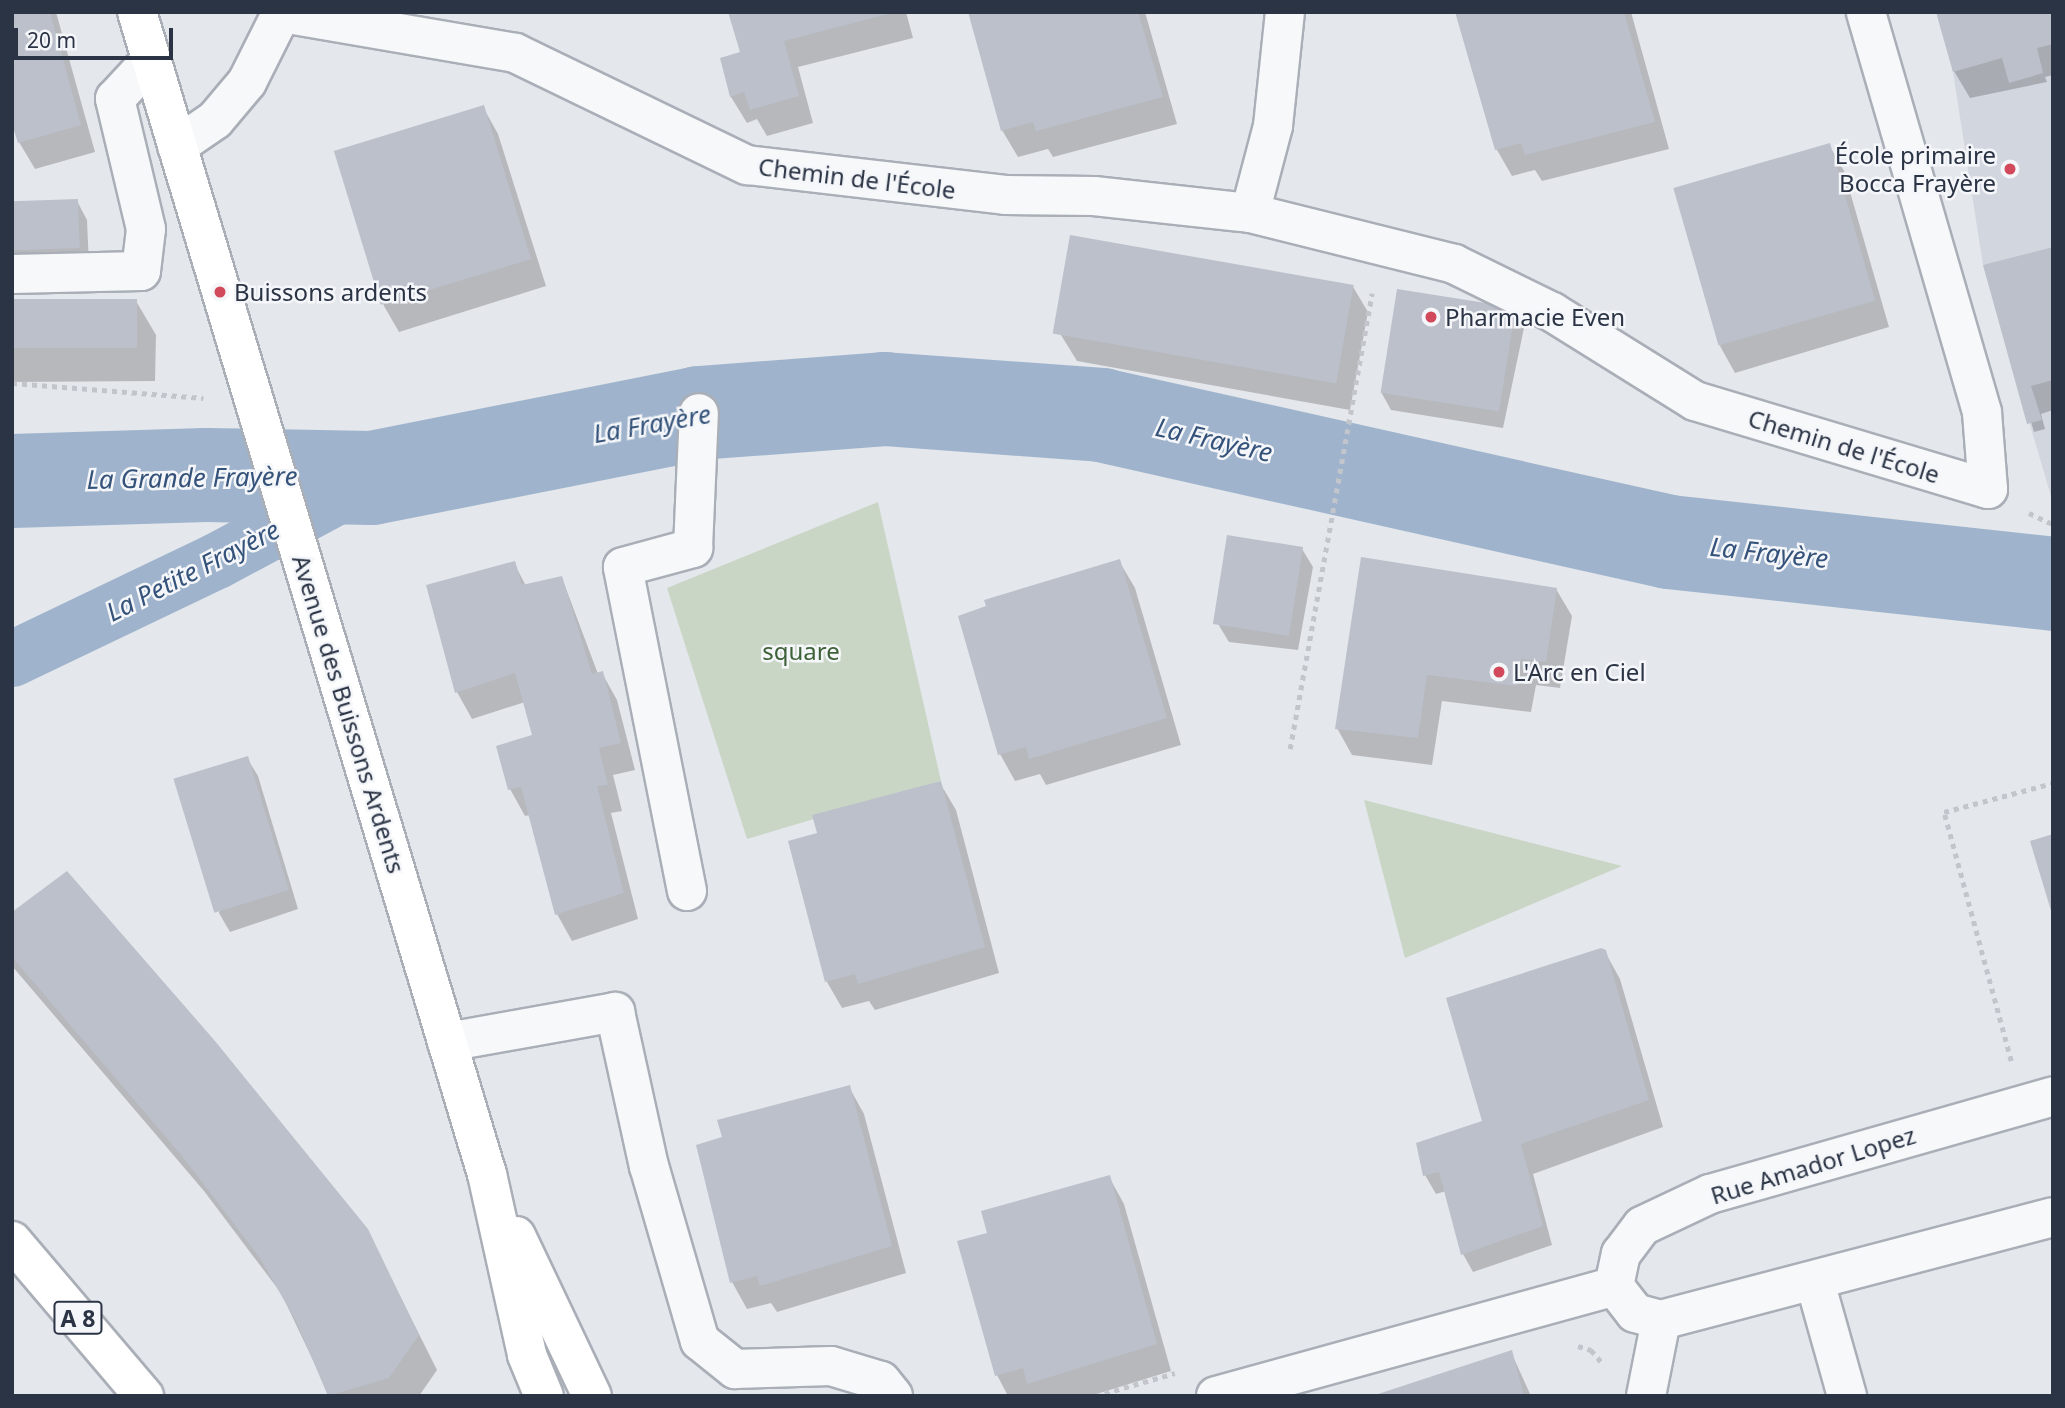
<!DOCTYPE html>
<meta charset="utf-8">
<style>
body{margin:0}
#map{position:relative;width:2065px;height:1408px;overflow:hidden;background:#e4e7ec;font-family:"Noto Sans",sans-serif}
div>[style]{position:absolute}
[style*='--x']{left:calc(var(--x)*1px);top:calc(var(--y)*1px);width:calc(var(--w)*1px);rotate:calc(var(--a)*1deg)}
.built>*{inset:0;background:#d2d6de}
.green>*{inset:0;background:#c9d6c5}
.shadow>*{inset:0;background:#0003}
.canal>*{height:56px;margin:-28px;padding:0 28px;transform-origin:28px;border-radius:28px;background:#9fb4cc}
.river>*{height:94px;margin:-47px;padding:0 47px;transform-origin:47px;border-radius:47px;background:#9fb4cc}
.building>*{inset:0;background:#bbc0ca;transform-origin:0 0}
.path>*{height:4.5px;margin-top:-2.25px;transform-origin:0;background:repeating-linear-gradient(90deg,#c2c5cb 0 5px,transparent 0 10px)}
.roads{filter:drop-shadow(2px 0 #a9aeb7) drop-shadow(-2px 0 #a9aeb7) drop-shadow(0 2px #a9aeb7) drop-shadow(0 -2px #a9aeb7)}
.street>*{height:38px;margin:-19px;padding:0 19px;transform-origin:19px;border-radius:19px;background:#f7f8fa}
.secondary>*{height:38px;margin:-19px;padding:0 19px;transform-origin:19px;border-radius:19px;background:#fff}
.highway>*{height:38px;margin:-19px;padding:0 19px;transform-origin:19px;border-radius:19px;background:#fff}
.dots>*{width:19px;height:19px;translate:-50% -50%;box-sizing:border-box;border:4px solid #f4f6f9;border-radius:50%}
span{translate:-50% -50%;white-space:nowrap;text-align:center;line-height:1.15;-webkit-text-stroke:5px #f4f6f9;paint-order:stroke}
.shield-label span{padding:2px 5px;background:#f4f6f9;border:2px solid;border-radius:5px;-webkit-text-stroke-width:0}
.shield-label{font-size:23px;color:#2b3445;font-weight:700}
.poi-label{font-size:24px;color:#2b3445}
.right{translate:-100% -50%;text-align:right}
.left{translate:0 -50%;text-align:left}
.street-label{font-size:24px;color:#2b3445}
.park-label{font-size:24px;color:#3f6138}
.water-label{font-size:26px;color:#34527a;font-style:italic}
.frame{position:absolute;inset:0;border:14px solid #2b3445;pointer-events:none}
.scale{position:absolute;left:14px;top:28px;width:159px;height:32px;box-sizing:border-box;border:4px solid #2b3445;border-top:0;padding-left:9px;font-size:21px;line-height:24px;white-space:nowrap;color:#2b3445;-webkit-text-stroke:5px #f4f6f9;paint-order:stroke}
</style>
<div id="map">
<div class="built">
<i style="clip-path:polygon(1936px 12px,2053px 12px,2053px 503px,1983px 265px,1953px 72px)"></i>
</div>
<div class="green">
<i style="clip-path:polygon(878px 502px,941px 781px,747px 839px,667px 588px)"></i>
<i style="clip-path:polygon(1364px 800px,1622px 866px,1405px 958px)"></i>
</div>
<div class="shadow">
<i style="clip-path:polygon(12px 12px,56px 12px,95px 152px,35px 169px,19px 142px)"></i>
<i style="clip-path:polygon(730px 12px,906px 12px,913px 38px,798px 67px,813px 123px,767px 136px,757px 119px,747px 123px,731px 97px,722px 59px,742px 53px)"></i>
<i style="clip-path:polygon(970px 12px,1145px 12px,1177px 124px,1053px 157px,1048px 149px,1018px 157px,1002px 130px)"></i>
<i style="clip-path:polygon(1457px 12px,1631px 12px,1669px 149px,1542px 181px,1535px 170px,1512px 176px,1497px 150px)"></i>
<i style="clip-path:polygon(2053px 12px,2053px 75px,2045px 77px,2047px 82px,1970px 98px,1954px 71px)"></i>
<i style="clip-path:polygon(483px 107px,498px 134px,546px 286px,399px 332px,384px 306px,336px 153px)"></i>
<i style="clip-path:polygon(1829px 145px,1844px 171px,1889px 327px,1735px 373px,1720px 346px)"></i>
<i style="clip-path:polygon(77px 201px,87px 220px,89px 266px,12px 268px,12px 203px)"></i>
<i style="clip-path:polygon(2053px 249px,2053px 410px,2041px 414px,2045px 429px,2034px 432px,1986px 267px)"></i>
<i style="clip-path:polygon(1352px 285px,1368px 312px,1350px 410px,1077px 361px,1061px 335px)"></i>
<i style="clip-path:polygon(136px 301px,156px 335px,155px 381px,12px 382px,12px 302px)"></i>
<i style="clip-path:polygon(1514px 309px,1524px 328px,1503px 428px,1391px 410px,1381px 392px)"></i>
<i style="clip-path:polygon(1302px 549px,1313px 567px,1298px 650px,1229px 642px,1218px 624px)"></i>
<i style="clip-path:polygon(1119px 561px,1135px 588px,1181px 745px,1046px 785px,1040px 774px,1015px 781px,1000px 754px)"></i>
<i style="clip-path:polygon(514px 563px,526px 586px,562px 578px,598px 674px,602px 673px,617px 700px,635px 770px,613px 775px,622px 811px,611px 813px,638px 919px,572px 941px,557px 914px,530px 815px,525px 816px,510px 789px,534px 736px,525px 702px,472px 719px,457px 692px)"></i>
<i style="clip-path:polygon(1556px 589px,1572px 616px,1560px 688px,1536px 685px,1531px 712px,1442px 701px,1432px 765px,1352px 755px,1337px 728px)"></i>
<i style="clip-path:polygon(247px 758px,258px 776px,298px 909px,230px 932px,219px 913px)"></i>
<i style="clip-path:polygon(940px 783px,956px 810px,999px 973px,875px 1010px,869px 1001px,842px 1008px,827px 982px,790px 842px,819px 835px)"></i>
<i style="clip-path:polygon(12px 914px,367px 1230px,437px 1370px,419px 1396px,330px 1396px,281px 1293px,204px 1191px,12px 966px)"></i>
<i style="clip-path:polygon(1605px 952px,1620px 979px,1663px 1127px,1533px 1174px,1552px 1245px,1473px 1272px,1463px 1254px,1446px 1191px,1436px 1194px,1425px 1175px,1489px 1134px)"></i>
<i style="clip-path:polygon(849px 1087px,864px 1114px,906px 1273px,777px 1312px,771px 1303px,747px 1309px,732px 1282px,724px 1138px)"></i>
<i style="clip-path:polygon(1109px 1177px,1124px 1204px,1171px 1371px,1090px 1396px,1008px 1396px,997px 1375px)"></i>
<i style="clip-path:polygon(1511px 1352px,1531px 1396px,1379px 1396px)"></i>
</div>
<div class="canal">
<i style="--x:12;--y:659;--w:227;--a:-25.6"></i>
<i style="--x:217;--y:561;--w:176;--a:-28.2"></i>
</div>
<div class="river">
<i style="--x:12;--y:481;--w:194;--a:-1.8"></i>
<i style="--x:206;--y:475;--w:166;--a:1"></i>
<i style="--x:372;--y:478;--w:333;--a:-11.2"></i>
<i style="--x:699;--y:413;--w:186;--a:-4.3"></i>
<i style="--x:884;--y:399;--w:218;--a:4.2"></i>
<i style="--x:1101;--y:415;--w:582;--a:12.6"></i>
<i style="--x:1669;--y:542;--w:386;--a:6.2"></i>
</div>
<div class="building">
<i style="clip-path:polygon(12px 12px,50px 12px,81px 125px,18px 143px,12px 124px)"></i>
<i style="clip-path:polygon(728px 12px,892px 12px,892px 13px,784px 41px,799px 96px,750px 110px,744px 92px,730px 97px,720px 58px,740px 52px)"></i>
<i style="clip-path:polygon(968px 12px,1138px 12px,1163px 97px,1036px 131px,1033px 122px,1001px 131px)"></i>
<i style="clip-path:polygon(1455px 12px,1624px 12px,1655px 122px,1525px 155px,1521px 143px,1495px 150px)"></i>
<i style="clip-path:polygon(1936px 12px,2053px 12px,2053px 44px,2037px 48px,2043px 73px,2009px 83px,2002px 58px,1953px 72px)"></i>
<i style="left:484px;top:105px;width:161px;height:157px;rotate:73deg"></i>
<i style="left:1830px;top:143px;width:164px;height:163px;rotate:74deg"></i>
<i style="left:78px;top:199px;width:49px;height:66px;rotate:88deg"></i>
<i style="left:1070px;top:235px;width:288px;height:100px;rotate:10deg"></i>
<i style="clip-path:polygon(2053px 247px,2053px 380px,2031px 386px,2042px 420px,2027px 424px,1983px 265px)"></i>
<i style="left:1397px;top:289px;width:120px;height:105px;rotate:9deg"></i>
<i style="left:137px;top:299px;width:49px;height:125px;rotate:90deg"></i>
<i style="left:1227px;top:535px;width:77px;height:90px;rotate:9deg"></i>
<i style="clip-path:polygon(1361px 557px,1557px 588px,1546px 662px,1521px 659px,1517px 686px,1427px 675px,1418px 738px,1335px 729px)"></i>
<i style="clip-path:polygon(1120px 559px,1167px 718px,1029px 759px,1026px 747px,998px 755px,958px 616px,986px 606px,984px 600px)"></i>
<i style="clip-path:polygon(515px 561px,522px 585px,562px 576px,592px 674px,603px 671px,621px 743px,599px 748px,608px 785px,597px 786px,624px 893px,555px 915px,521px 787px,508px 790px,496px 746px,532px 735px,515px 673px,455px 693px,426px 585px)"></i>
<i style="left:248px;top:756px;width:140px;height:78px;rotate:73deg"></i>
<i style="clip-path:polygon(941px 781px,985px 947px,858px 984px,855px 974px,825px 982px,788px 841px,817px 833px,812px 815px)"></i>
<i style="clip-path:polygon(2053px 834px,2053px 913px,2052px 914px,2030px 841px)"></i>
<i style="clip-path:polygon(67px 871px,215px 1041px,368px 1229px,419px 1335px,389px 1378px,328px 1396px,297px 1323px,260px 1258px,183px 1157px,12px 957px,12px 912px)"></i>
<i style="clip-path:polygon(1601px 948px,1606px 950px,1649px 1100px,1521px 1144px,1543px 1226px,1461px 1255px,1439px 1172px,1423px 1176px,1416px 1143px,1482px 1121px,1446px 998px)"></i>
<i style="clip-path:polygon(850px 1085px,892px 1246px,760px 1286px,757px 1276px,730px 1283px,696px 1145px,722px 1137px,717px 1120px)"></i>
<i style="clip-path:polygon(1110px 1175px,1157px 1344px,1027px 1384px,1023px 1368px,995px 1376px,957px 1241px,987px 1233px,981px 1211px)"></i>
<i style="clip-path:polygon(1512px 1350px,1524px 1396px,1375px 1396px,1375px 1395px)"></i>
</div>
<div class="path">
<i style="--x:12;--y:383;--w:192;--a:4.5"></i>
<i style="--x:2029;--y:513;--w:26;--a:25"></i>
<i style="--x:1290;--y:749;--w:463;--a:-79.8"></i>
<i style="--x:2011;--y:1061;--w:258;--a:-105.1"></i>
<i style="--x:1944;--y:812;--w:113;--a:-14.9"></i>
<i style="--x:1578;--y:1346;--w:14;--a:17"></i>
<i style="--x:1591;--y:1350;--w:20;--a:49"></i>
<i style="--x:1095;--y:1396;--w:83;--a:-16"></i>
</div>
<div class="roads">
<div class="street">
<i style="--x:282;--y:13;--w:236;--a:9.7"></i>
<i style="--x:515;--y:53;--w:258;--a:25.8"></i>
<i style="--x:747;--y:165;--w:260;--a:6.6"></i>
<i style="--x:1005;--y:195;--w:89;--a:0.6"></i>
<i style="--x:1094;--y:196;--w:157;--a:6.2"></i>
<i style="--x:1250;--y:213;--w:210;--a:14"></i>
<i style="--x:1454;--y:264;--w:109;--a:26.1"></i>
<i style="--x:1552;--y:312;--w:168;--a:31.9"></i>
<i style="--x:1695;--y:401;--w:306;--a:16.7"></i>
<i style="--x:1988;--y:489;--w:77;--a:-94.5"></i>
<i style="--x:1982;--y:412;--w:416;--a:-106.2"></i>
<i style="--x:177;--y:146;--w:46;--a:-34.4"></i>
<i style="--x:215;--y:120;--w:50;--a:-49.9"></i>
<i style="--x:247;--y:82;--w:78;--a:-63.4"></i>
<i style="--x:1250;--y:213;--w:90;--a:-75.2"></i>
<i style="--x:1273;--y:126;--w:115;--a:-84"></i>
<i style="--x:12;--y:274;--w:129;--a:-1.3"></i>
<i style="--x:141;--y:271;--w:42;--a:-83.2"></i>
<i style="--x:146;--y:229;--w:134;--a:-103.4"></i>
<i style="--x:115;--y:99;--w:53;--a:-47.3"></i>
<i style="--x:687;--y:891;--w:330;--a:-101.2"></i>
<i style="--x:623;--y:567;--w:73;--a:-15.2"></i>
<i style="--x:693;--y:548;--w:135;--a:-87.5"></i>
<i style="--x:447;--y:1042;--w:171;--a:-10.1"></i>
<i style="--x:615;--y:1012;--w:158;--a:77.6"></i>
<i style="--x:649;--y:1166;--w:182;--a:73.8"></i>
<i style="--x:700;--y:1341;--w:45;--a:38.7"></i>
<i style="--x:735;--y:1369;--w:96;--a:-1.8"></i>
<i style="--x:831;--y:1366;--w:52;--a:16.7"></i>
<i style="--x:881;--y:1381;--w:19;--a:51"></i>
<i style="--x:1815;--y:1282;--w:118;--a:74.3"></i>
<i style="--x:1614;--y:1286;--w:33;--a:-78"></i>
<i style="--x:1621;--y:1254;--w:35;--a:-53"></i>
<i style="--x:1642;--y:1226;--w:75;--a:-25.2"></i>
<i style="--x:1710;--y:1194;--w:357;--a:-15.9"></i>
<i style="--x:1614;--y:1286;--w:34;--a:52"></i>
<i style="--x:1635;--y:1313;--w:27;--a:15"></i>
<i style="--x:1661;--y:1320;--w:405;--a:-14.7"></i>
<i style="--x:1216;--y:1396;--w:413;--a:-15.4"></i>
<i style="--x:1646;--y:1396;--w:77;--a:-78.8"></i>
</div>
<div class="secondary">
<i style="--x:137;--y:12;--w:1214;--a:73.24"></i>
<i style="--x:487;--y:1174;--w:185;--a:77.5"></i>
<i style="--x:527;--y:1355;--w:44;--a:67.5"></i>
<i style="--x:516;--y:1236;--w:177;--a:64.6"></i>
</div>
<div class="highway">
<i style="--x:12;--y:1241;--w:204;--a:49.6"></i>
</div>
</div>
<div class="dots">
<i style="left:2010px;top:169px;background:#d1495b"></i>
<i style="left:220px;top:292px;background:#d1495b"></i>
<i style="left:1431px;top:317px;background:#d1495b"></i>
<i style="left:1499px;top:672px;background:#d1495b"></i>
</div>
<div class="shield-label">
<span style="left:78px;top:1318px">A 8</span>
</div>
<div class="poi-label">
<span class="right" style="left:1996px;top:169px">École primaire<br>Bocca Frayère</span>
<span class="left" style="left:234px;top:292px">Buissons ardents</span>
<span class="left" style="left:1445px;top:317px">Pharmacie Even</span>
<span class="left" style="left:1513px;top:672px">L'Arc en Ciel</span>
</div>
<div class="street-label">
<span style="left:857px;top:178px;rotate:7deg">Chemin de l'École</span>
<span style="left:1844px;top:446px;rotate:17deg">Chemin de l'École</span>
<span style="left:349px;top:714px;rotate:73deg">Avenue des Buissons Ardents</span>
<span style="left:1813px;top:1165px;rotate:-17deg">Rue Amador Lopez</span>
</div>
<div class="park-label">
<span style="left:801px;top:651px">square</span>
</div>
<div class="water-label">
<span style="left:652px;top:424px;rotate:-10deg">La Frayère</span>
<span style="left:1214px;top:440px;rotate:13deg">La Frayère</span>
<span style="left:192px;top:478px;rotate:-1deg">La Grande Frayère</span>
<span style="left:1769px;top:553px;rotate:6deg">La Frayère</span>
<span style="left:193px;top:571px;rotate:-27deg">La Petite Frayère</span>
</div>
<div class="frame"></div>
<div class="scale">20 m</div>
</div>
